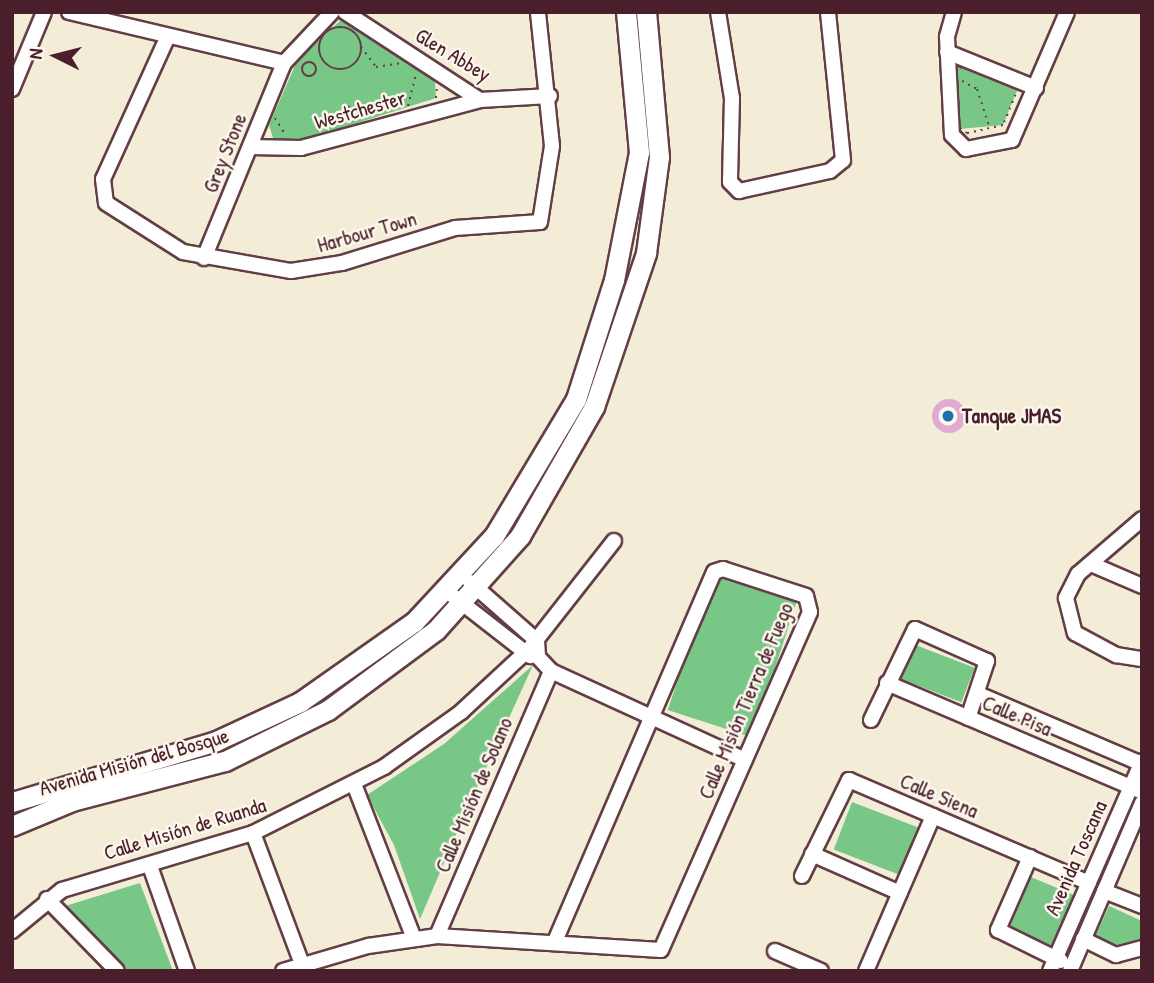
<!DOCTYPE html>
<meta charset="utf-8">
<style>
body{margin:0}
#map{position:relative;width:1154px;height:983px;overflow:hidden;background:#f3ecd6;font-family:"Patrick Hand",sans-serif}
div>[style]{position:absolute}
[style*='--x']{left:calc(var(--x)*1px);top:calc(var(--y)*1px);width:calc(var(--w)*1px);rotate:calc(var(--a)*1deg)}
.green>*{inset:0;background:#78c787;transform-origin:0 0}
.building>*{inset:0;background:#e0aad2}
.round{border-radius:50%}
.path>*{height:2px;margin-top:-1px;transform-origin:0;background:repeating-linear-gradient(90deg,#633e45 0 2px,transparent 0 7px)}
.path>.ring{margin:-1px;padding:0;box-sizing:content-box;background:none;border:2px solid #633e45;border-radius:50%}
.roads{filter:drop-shadow(2px 0 #633e45) drop-shadow(-2px 0 #633e45) drop-shadow(0 2px #633e45) drop-shadow(0 -2px #633e45)}
.street>*{height:14px;margin:-7px;padding:0 7px;transform-origin:7px;border-radius:7px;background:#fff}
.secondary>*{height:19px;margin:-9.5px;padding:0 9.5px;transform-origin:9.5px;border-radius:9.5px;background:#fff}
.dots>*{width:19px;height:19px;translate:-50% -50%;box-sizing:border-box;border:4px solid #fbf7ec;border-radius:50%}
span{translate:-50% -50%;white-space:nowrap;text-align:center;line-height:1.15;-webkit-text-stroke:5px #fbf7ec;paint-order:stroke}
.street-label{font-size:21px;color:#4a1f2b}
.poi-label{font-size:21px;color:#4a1f2b;font-weight:700}
.left{translate:0 -50%;text-align:left}
.frame{position:absolute;inset:0;border:14px solid #4a1f2b;pointer-events:none}
.north{position:absolute;left:21px;top:21px;width:70px;height:70px;-webkit-text-stroke:5px #fbf7ec;paint-order:stroke;rotate:276deg;font-size:19px;font-weight:700;line-height:28px;text-align:center;color:#4a1f2b}
.north::after{content:'';display:block;margin:auto;width:24px;height:32px;background:#4a1f2b;clip-path:polygon(50% 0,100% 100%,50% 72%,0 100%)}
</style>
<div id="map">
<div class="green">
<i style="clip-path:polygon(342px 19px,435px 82px,436px 98px,307px 139px,274px 141px,269px 125px,297px 61px)"></i>
<i style="clip-path:polygon(961px 64px,1018px 88px,1003px 125px,959px 129px,953px 71px)"></i>
<i style="left:712px;top:574px;width:89px;height:143px;rotate:18deg"></i>
<i style="left:913px;top:644px;width:66px;height:37px;rotate:21deg"></i>
<i style="clip-path:polygon(533px 665px,462px 821px,420px 919px,394px 845px,367px 795px,444px 744px)"></i>
<i style="left:852px;top:802px;width:71px;height:51px;rotate:21deg"></i>
<i style="left:1031px;top:877px;width:47px;height:55px;rotate:23deg"></i>
<i style="clip-path:polygon(140px 883px,173px 971px,122px 971px,62px 907px)"></i>
<i style="clip-path:polygon(1109px 906px,1142px 921px,1142px 939px,1123px 949px,1095px 937px)"></i>
</div>
<div class="building">
<i class="round" style="left:932px;top:399px;width:34px;height:34px"></i>
</div>
<div class="path">
<i class="ring" style="left:319px;top:27px;width:40px;height:40px"></i>
<i style="--x:361;--y:47;--w:25;--a:53"></i>
<i style="--x:376;--y:67;--w:26;--a:-9"></i>
<i class="ring" style="left:302px;top:62px;width:12px;height:12px"></i>
<i style="--x:966;--y:65;--w:57;--a:23.9"></i>
<i style="--x:1018;--y:88;--w:40;--a:112"></i>
<i style="--x:1003;--y:125;--w:37;--a:167"></i>
<i style="--x:967;--y:133;--w:12;--a:-145"></i>
<i style="--x:957;--y:126;--w:55;--a:-94.2"></i>
<i style="--x:953;--y:71;--w:14;--a:-25"></i>
<i style="--x:962;--y:81;--w:17;--a:28"></i>
<i style="--x:977;--y:89;--w:40;--a:72"></i>
<i style="--x:436;--y:98;--w:11;--a:-85"></i>
<i style="--x:408;--y:106;--w:32;--a:-76"></i>
<i style="--x:275;--y:118;--w:19;--a:58"></i>
<i style="--x:317;--y:130;--w:39;--a:-37"></i>
<i style="--x:348;--y:107;--w:22;--a:-8"></i>
<i style="--x:370;--y:104;--w:20;--a:24"></i>
</div>
<div class="roads">
<div class="street">
<i style="--x:69;--y:12;--w:221;--a:13.3"></i>
<i style="--x:345;--y:12;--w:161;--a:33.1"></i>
<i style="--x:718;--y:12;--w:87;--a:80.8"></i>
<i style="--x:732;--y:98;--w:84;--a:91.4"></i>
<i style="--x:730;--y:182;--w:13;--a:45"></i>
<i style="--x:739;--y:191;--w:93;--a:-12.4"></i>
<i style="--x:830;--y:171;--w:17;--a:-40"></i>
<i style="--x:843;--y:160;--w:149;--a:-95.8"></i>
<i style="--x:954;--y:12;--w:26;--a:106"></i>
<i style="--x:947;--y:37;--w:98;--a:87.1"></i>
<i style="--x:952;--y:135;--w:20;--a:45"></i>
<i style="--x:966;--y:149;--w:47;--a:-11.1"></i>
<i style="--x:1012;--y:140;--w:139;--a:-66.7"></i>
<i style="--x:168;--y:36;--w:157;--a:114.4"></i>
<i style="--x:103;--y:179;--w:24;--a:83"></i>
<i style="--x:106;--y:203;--w:91;--a:32.5"></i>
<i style="--x:183;--y:252;--w:110;--a:10"></i>
<i style="--x:291;--y:271;--w:52;--a:-8.9"></i>
<i style="--x:342;--y:263;--w:118;--a:-17.2"></i>
<i style="--x:455;--y:228;--w:85;--a:-4"></i>
<i style="--x:540;--y:222;--w:77;--a:-81"></i>
<i style="--x:552;--y:146;--w:135;--a:-96"></i>
<i style="--x:947;--y:52;--w:96;--a:22"></i>
<i style="--x:12;--y:89;--w:83;--a:-67.4"></i>
<i style="--x:250;--y:147;--w:51;--a:1.1"></i>
<i style="--x:301;--y:148;--w:185;--a:-15"></i>
<i style="--x:480;--y:100;--w:70;--a:-3.3"></i>
<i style="--x:204;--y:258;--w:211;--a:-67.7"></i>
<i style="--x:284;--y:63;--w:70;--a:-46.7"></i>
<i style="--x:1142;--y:519;--w:84;--a:139.3"></i>
<i style="--x:1078;--y:574;--w:27;--a:117"></i>
<i style="--x:1066;--y:598;--w:36;--a:76"></i>
<i style="--x:1075;--y:633;--w:47;--a:28.2"></i>
<i style="--x:1116;--y:655;--w:26;--a:9"></i>
<i style="--x:1091;--y:564;--w:56;--a:23.3"></i>
<i style="--x:470;--y:582;--w:89;--a:41.4"></i>
<i style="--x:537;--y:641;--w:16;--a:86"></i>
<i style="--x:538;--y:657;--w:19;--a:47"></i>
<i style="--x:551;--y:671;--w:213;--a:24.6"></i>
<i style="--x:453;--y:596;--w:98;--a:37.9"></i>
<i style="--x:887;--y:683;--w:277;--a:23.1"></i>
<i style="--x:978;--y:694;--w:178;--a:23.1"></i>
<i style="--x:871;--y:720;--w:101;--a:-64.2"></i>
<i style="--x:915;--y:629;--w:79;--a:24"></i>
<i style="--x:987;--y:661;--w:60;--a:108.4"></i>
<i style="--x:354;--y:784;--w:166;--a:68.8"></i>
<i style="--x:253;--y:833;--w:140;--a:69.5"></i>
<i style="--x:812;--y:854;--w:96;--a:23.9"></i>
<i style="--x:1030;--y:857;--w:80;--a:113.7"></i>
<i style="--x:998;--y:930;--w:70;--a:26.2"></i>
<i style="--x:150;--y:866;--w:111;--a:70.6"></i>
<i style="--x:802;--y:876;--w:107;--a:-63.9"></i>
<i style="--x:849;--y:780;--w:261;--a:23.2"></i>
<i style="--x:1104;--y:891;--w:41;--a:21.5"></i>
<i style="--x:47;--y:899;--w:100;--a:45.8"></i>
<i style="--x:12;--y:931;--w:65;--a:-39.4"></i>
<i style="--x:62;--y:890;--w:199;--a:-16.6"></i>
<i style="--x:253;--y:833;--w:147;--a:-26.7"></i>
<i style="--x:384;--y:767;--w:95;--a:-35.5"></i>
<i style="--x:461;--y:712;--w:94;--a:-42.8"></i>
<i style="--x:530;--y:648;--w:136;--a:-51.9"></i>
<i style="--x:437;--y:936;--w:288;--a:-66.7"></i>
<i style="--x:1083;--y:939;--w:37;--a:26"></i>
<i style="--x:1116;--y:955;--w:27;--a:-15"></i>
<i style="--x:775;--y:951;--w:50;--a:23.5"></i>
<i style="--x:283;--y:971;--w:89;--a:-16.4"></i>
<i style="--x:368;--y:946;--w:70;--a:-8.2"></i>
<i style="--x:437;--y:936;--w:224;--a:3.6"></i>
<i style="--x:661;--y:950;--w:369;--a:-66.2"></i>
<i style="--x:810;--y:612;--w:16;--a:-104"></i>
<i style="--x:806;--y:596;--w:87;--a:-162"></i>
<i style="--x:723;--y:569;--w:9;--a:162"></i>
<i style="--x:714;--y:572;--w:402;--a:113.3"></i>
<i style="--x:866;--y:971;--w:169;--a:-66.6"></i>
<i style="--x:1050;--y:971;--w:229;--a:-66.3"></i>
<i style="--x:1070;--y:971;--w:183;--a:-66.8"></i>
</div>
<div class="secondary">
<i style="--x:12;--y:802;--w:213;--a:-16.6"></i>
<i style="--x:216;--y:741;--w:93;--a:-24.9"></i>
<i style="--x:300;--y:702;--w:139;--a:-35.1"></i>
<i style="--x:414;--y:622;--w:117;--a:-47.1"></i>
<i style="--x:494;--y:536;--w:160;--a:-59.1"></i>
<i style="--x:576;--y:399;--w:125;--a:-72.3"></i>
<i style="--x:614;--y:280;--w:130;--a:-78.9"></i>
<i style="--x:639;--y:152;--w:141;--a:-95.3"></i>
<i style="--x:12;--y:826;--w:65;--a:-22.6"></i>
<i style="--x:72;--y:801;--w:158;--a:-14.7"></i>
<i style="--x:225;--y:761;--w:115;--a:-26.3"></i>
<i style="--x:328;--y:710;--w:134;--a:-36.5"></i>
<i style="--x:436;--y:630;--w:126;--a:-48.2"></i>
<i style="--x:520;--y:536;--w:149;--a:-60.2"></i>
<i style="--x:594;--y:407;--w:163;--a:-71.3"></i>
<i style="--x:646;--y:253;--w:97;--a:-82.3"></i>
<i style="--x:659;--y:157;--w:146;--a:-95.1"></i>
</div>
</div>
<div class="dots">
<i style="left:948px;top:416px;background:#1f6fb2"></i>
</div>
<div class="street-label">
<span style="left:453px;top:55px;rotate:31deg">Glen Abbey</span>
<span style="left:360px;top:110px;rotate:-16deg">Westchester</span>
<span style="left:225px;top:153px;rotate:-68deg">Grey Stone</span>
<span style="left:367px;top:232px;rotate:-16deg">Harbour Town</span>
<span style="left:746px;top:701px;rotate:-67deg">Calle Misión Tierra de Fuego</span>
<span style="left:1017px;top:716px;rotate:23deg">Calle Pisa</span>
<span style="left:134px;top:762px;rotate:-16deg">Avenida Misión del Bosque</span>
<span style="left:474px;top:795px;rotate:-67deg">Calle Misión de Solano</span>
<span style="left:939px;top:796px;rotate:23deg">Calle Siena</span>
<span style="left:185px;top:829px;rotate:-17deg">Calle Misión de Ruanda</span>
<span style="left:1076px;top:858px;rotate:-66deg">Avenida Toscana</span>
</div>
<div class="poi-label">
<span class="left" style="left:962px;top:416px">Tanque JMAS</span>
</div>
<div class="frame"></div>
<div class="north">N</div>
</div>
